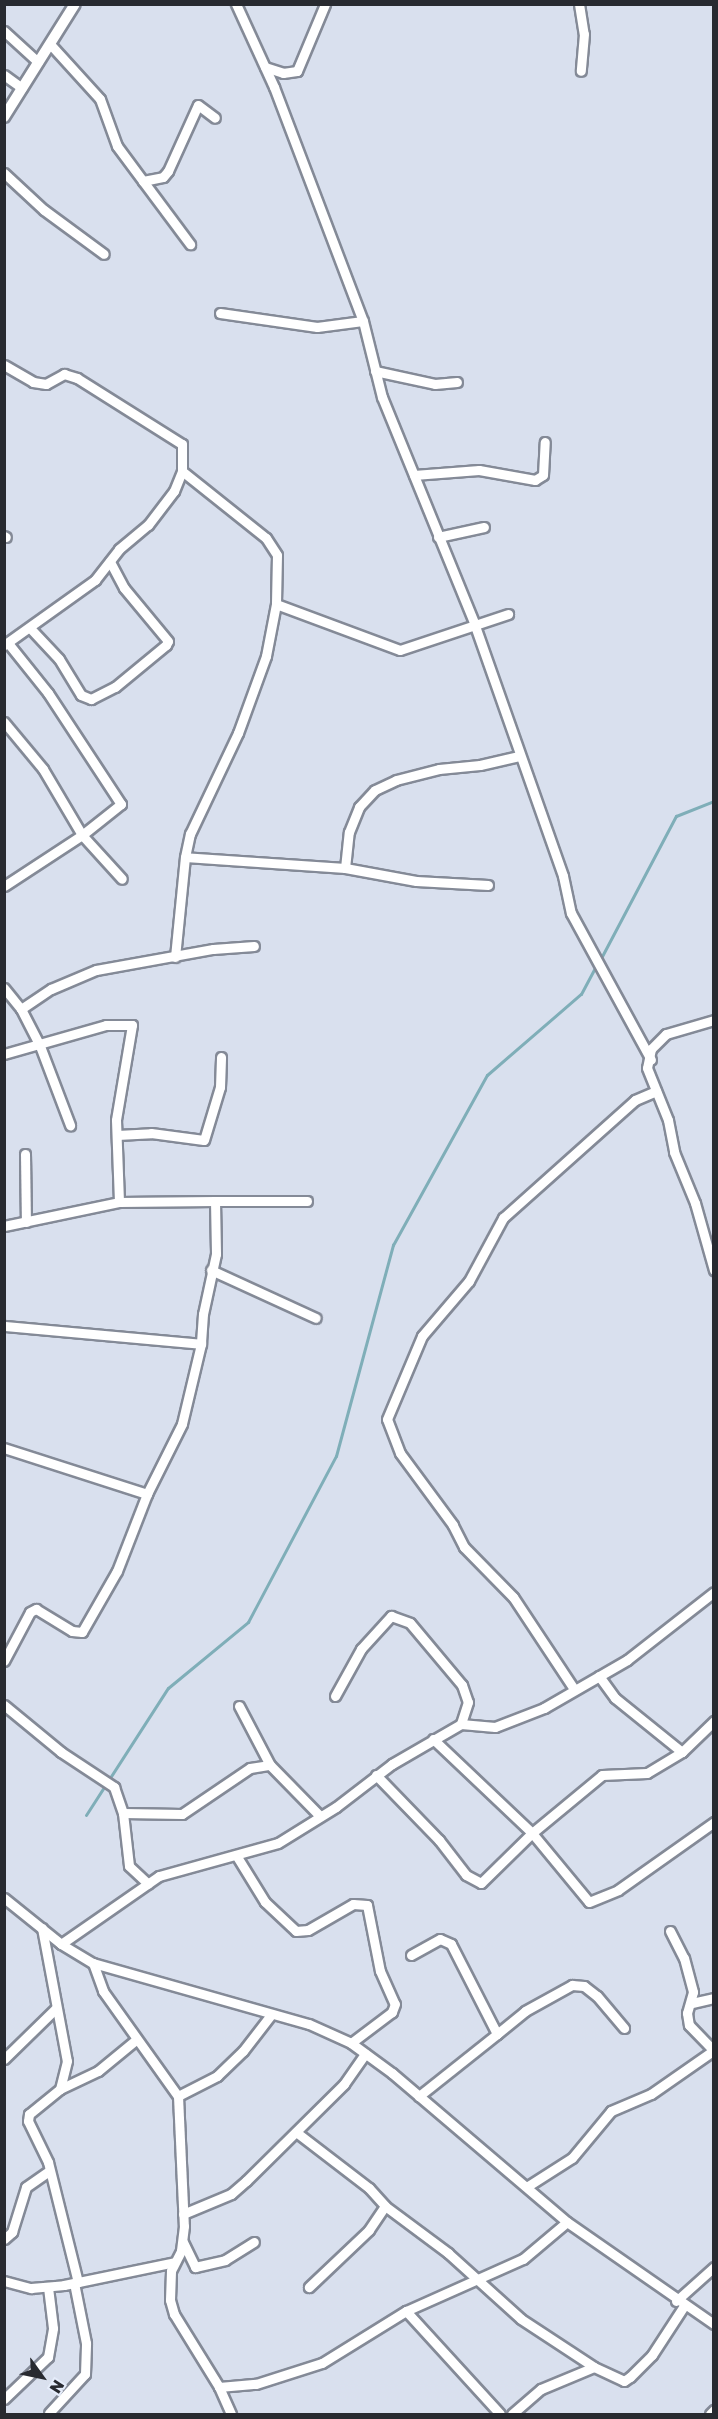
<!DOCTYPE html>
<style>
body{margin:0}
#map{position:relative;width:718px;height:2419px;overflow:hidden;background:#d9e0ee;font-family:"Golos Text",sans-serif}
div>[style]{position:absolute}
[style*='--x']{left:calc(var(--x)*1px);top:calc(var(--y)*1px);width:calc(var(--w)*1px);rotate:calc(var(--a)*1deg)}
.stream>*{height:3px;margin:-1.5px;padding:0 1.5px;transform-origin:1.5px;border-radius:1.5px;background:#7faeb8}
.roads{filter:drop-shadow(2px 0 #848a97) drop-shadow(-2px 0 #848a97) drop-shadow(0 2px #848a97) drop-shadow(0 -2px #848a97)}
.minor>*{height:9px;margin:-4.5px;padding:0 4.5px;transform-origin:4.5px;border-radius:4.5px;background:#fff}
.tertiary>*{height:10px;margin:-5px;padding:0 5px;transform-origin:5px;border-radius:5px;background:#fff}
span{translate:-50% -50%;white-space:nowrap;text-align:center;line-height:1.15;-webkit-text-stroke:4.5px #e6edfb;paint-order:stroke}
.frame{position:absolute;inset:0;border:6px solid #282a30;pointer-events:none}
.north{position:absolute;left:12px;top:2347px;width:60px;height:60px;-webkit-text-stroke:4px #e6edfb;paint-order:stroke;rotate:123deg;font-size:16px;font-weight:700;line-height:24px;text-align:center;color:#282a30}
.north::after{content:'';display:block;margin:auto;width:21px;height:27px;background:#282a30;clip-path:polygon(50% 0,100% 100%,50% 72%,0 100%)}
</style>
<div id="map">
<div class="stream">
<i style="--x:600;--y:960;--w:163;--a:-62.2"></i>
<i style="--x:676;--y:816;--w:41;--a:-21.5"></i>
<i style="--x:86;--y:1815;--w:151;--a:-57.2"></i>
<i style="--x:168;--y:1688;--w:104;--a:-39.5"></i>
<i style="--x:248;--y:1622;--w:188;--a:-62.1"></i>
<i style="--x:336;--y:1456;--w:219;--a:-74.9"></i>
<i style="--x:393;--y:1245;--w:194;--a:-61.1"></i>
<i style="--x:487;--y:1075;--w:124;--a:-40.8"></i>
<i style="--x:581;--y:994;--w:32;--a:-62"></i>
</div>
<div class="roads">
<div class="minor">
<i style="--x:236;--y:4;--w:91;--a:65.4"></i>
<i style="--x:274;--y:87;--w:250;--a:69.2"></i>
<i style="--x:363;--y:321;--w:78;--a:76"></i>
<i style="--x:382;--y:397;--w:244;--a:67.8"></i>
<i style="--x:474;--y:623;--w:268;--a:70.6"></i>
<i style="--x:563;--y:876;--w:38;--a:78"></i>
<i style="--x:571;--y:913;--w:167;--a:61.4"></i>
<i style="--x:579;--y:4;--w:30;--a:81"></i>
<i style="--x:584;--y:34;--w:37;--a:95"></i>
<i style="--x:4;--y:31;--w:46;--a:42.4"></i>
<i style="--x:50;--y:44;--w:74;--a:47.7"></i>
<i style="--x:100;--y:99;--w:50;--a:70.1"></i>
<i style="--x:117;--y:146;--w:44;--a:53.4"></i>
<i style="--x:143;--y:181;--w:20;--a:-11"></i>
<i style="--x:163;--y:177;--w:8;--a:-50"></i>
<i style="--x:168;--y:171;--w:72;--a:-65.6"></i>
<i style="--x:198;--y:105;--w:21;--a:37"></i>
<i style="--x:265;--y:67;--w:19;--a:18"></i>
<i style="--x:283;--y:73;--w:14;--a:-8"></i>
<i style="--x:297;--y:71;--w:73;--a:-67.3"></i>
<i style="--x:4;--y:75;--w:22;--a:36"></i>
<i style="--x:4;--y:173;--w:54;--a:42.8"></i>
<i style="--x:44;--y:210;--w:74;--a:36.3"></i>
<i style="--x:143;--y:181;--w:79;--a:53.3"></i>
<i style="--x:220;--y:313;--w:98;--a:8.2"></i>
<i style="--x:317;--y:327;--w:46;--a:-7.4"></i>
<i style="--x:4;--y:365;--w:34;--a:30"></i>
<i style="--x:33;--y:382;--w:13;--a:9"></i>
<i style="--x:46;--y:384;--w:21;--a:-29"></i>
<i style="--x:64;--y:374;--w:14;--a:17"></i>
<i style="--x:77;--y:378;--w:124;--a:32.2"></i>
<i style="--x:182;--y:444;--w:27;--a:90"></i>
<i style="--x:375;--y:371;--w:61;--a:12.2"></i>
<i style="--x:435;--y:384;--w:22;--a:-5"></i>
<i style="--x:414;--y:475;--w:65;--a:-4.4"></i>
<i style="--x:479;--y:470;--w:57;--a:10.1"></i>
<i style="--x:535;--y:480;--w:9;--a:-32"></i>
<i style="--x:543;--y:475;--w:33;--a:-87"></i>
<i style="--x:4;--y:536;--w:2;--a:27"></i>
<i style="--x:438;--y:537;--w:47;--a:-12.3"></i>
<i style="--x:30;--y:628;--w:42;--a:46.9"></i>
<i style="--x:59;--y:659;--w:42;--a:58.6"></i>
<i style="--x:81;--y:695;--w:11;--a:22"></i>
<i style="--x:91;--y:699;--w:27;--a:-27"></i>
<i style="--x:115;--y:687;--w:66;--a:-39.5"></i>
<i style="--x:166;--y:645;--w:4;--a:-63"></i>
<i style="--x:168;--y:641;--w:69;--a:-129.7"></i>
<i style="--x:124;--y:588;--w:30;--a:-118"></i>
<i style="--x:8;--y:643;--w:64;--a:51.3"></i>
<i style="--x:48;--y:693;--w:133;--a:56.7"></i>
<i style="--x:121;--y:804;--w:50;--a:141.5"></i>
<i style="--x:82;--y:835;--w:59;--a:47.7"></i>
<i style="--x:4;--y:645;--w:112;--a:-35.5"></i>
<i style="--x:95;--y:580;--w:39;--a:-52"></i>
<i style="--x:119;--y:549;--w:38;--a:-40"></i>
<i style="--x:148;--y:525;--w:43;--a:-52.6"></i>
<i style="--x:174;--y:491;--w:22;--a:-68"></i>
<i style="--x:182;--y:471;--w:107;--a:38.6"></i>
<i style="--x:266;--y:538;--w:20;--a:57"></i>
<i style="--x:277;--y:555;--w:49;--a:91.2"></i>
<i style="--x:4;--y:722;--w:61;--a:50.3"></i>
<i style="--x:43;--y:769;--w:77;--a:59.4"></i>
<i style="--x:82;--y:835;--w:93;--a:146.8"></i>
<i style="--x:345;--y:868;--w:36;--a:-84"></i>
<i style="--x:349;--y:832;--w:27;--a:-68"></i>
<i style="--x:359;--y:807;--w:23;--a:-47"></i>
<i style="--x:375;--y:790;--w:23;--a:-25"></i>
<i style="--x:396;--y:780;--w:44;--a:-14.3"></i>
<i style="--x:439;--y:769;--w:41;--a:-5.6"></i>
<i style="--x:480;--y:765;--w:40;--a:-13"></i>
<i style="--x:488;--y:885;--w:72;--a:-176.8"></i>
<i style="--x:416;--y:881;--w:72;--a:-169.6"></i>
<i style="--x:345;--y:868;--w:160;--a:-176.1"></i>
<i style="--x:185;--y:857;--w:24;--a:-78"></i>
<i style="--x:190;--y:834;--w:112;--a:-64.6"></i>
<i style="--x:238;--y:733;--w:82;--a:-70"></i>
<i style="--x:266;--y:656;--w:53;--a:-79.1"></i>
<i style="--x:276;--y:604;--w:132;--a:20.4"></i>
<i style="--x:400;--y:650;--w:114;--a:-18.4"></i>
<i style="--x:175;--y:957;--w:100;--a:-84.3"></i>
<i style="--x:4;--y:988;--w:27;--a:51"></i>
<i style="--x:21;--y:1009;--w:42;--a:62.8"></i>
<i style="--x:40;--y:1046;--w:85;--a:69.2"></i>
<i style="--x:21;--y:1009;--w:36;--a:-34"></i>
<i style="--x:51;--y:989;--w:49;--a:-22.9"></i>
<i style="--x:96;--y:970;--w:119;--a:-10.2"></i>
<i style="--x:213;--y:949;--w:41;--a:-4.2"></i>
<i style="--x:714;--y:1020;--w:50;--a:163.7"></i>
<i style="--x:666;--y:1034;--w:21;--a:135"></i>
<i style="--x:651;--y:1049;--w:19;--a:102"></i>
<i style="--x:647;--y:1068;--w:56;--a:68"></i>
<i style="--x:668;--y:1120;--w:33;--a:79"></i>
<i style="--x:674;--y:1152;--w:55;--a:67.6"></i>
<i style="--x:695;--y:1203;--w:70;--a:74.2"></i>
<i style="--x:4;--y:1054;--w:106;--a:-15.9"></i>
<i style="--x:106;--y:1025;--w:26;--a:0"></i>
<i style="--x:132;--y:1025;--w:96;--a:99.6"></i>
<i style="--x:116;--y:1120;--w:82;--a:87.9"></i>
<i style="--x:117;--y:1135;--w:34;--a:-3"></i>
<i style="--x:151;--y:1133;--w:53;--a:7.5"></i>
<i style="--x:204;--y:1140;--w:55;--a:-73.2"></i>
<i style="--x:220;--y:1087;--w:30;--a:-88"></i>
<i style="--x:25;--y:1154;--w:68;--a:89.2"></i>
<i style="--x:215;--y:1201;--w:92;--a:0"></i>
<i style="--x:4;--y:1226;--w:117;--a:-11.8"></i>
<i style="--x:119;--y:1202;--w:96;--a:-0.6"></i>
<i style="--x:215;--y:1201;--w:53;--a:88.9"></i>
<i style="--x:216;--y:1254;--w:61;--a:102.2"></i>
<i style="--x:203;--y:1314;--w:30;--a:94"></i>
<i style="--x:201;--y:1344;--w:82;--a:103.4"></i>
<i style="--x:182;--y:1424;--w:78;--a:116.6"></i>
<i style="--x:147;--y:1494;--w:150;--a:-162.2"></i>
<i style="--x:211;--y:1270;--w:115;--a:24.6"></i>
<i style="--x:4;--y:1326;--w:198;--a:5.2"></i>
<i style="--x:4;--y:1661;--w:55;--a:-62"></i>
<i style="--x:30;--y:1612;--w:7;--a:-27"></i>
<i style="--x:36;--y:1609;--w:42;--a:31.4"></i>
<i style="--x:72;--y:1631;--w:10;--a:6"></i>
<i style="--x:82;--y:1632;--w:70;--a:-60.2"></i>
<i style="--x:117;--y:1571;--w:83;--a:-68.7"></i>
<i style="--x:599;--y:1676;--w:27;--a:54"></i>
<i style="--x:615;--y:1698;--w:86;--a:38.9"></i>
<i style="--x:682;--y:1752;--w:45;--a:-44.1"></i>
<i style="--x:574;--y:1689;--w:110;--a:-123.5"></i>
<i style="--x:513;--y:1597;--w:70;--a:-134.4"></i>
<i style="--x:464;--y:1547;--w:25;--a:-117"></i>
<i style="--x:453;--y:1525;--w:89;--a:-126.4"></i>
<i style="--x:400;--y:1453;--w:36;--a:-111"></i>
<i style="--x:387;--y:1419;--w:90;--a:-67.1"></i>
<i style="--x:422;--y:1336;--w:72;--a:-49.5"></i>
<i style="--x:469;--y:1281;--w:72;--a:-61.6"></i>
<i style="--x:503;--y:1218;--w:177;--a:-41.8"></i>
<i style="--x:635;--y:1100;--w:23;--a:-23"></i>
<i style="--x:335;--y:1696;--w:54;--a:-61"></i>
<i style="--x:361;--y:1649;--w:45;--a:-47.7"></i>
<i style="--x:391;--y:1616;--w:20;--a:20"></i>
<i style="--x:410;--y:1623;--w:81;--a:50"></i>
<i style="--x:462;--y:1685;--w:18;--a:71"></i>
<i style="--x:468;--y:1702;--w:23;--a:108"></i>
<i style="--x:4;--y:1705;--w:74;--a:39.5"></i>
<i style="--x:61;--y:1752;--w:64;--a:33.4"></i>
<i style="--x:114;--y:1787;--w:28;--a:71"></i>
<i style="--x:123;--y:1813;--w:53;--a:83.5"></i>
<i style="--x:129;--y:1866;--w:26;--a:43"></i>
<i style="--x:239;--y:1706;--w:67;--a:62.3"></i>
<i style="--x:433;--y:1739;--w:137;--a:43.5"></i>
<i style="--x:532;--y:1833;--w:89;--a:50.4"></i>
<i style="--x:589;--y:1902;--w:31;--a:-22"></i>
<i style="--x:618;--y:1890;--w:118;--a:-35.3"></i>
<i style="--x:376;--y:1775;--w:91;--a:45.9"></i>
<i style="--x:439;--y:1840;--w:44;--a:52.4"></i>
<i style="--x:466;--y:1875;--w:17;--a:28"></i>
<i style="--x:481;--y:1883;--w:71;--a:-44.4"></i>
<i style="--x:532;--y:1833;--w:91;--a:-39.6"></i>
<i style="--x:602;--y:1775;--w:45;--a:-2.5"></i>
<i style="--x:647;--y:1773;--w:41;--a:-31"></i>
<i style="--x:123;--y:1813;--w:59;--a:1"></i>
<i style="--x:182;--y:1814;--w:82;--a:-34.1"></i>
<i style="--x:250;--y:1768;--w:20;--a:-9"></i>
<i style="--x:270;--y:1765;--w:71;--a:45.6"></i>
<i style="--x:236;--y:1855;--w:55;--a:58.3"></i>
<i style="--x:265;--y:1902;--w:42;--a:43.1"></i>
<i style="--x:296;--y:1931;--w:12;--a:-5"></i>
<i style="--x:308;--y:1930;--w:52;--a:-30"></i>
<i style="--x:353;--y:1904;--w:14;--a:4"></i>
<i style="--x:367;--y:1905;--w:67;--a:78.9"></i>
<i style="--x:380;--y:1971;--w:36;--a:66"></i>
<i style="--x:395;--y:2004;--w:9;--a:111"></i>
<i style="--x:392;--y:2012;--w:51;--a:142.9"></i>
<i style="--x:4;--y:1898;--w:73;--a:38.9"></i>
<i style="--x:61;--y:1944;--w:37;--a:31"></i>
<i style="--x:93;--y:1963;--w:224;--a:15.8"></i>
<i style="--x:309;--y:2024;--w:46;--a:24.3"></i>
<i style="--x:351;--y:2043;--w:51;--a:36.2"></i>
<i style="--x:392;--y:2073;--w:230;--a:40.4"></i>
<i style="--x:567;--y:2222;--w:179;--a:34.8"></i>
<i style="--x:42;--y:1928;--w:135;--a:79.4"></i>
<i style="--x:67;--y:2061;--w:29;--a:104"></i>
<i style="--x:60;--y:2089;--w:40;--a:141"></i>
<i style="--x:29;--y:2114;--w:7;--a:98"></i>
<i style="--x:28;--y:2121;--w:46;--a:64"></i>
<i style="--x:48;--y:2162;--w:124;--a:76"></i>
<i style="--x:670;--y:1931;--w:30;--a:63"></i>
<i style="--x:684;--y:1958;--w:35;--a:75"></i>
<i style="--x:693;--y:1992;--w:22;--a:106"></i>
<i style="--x:687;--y:2013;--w:12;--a:81"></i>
<i style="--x:689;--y:2025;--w:35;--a:46"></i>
<i style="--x:61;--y:1944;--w:119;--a:-34.8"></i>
<i style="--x:159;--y:1876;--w:123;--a:-15.5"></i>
<i style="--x:278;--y:1843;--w:68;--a:-31.8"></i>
<i style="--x:336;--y:1807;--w:71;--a:-37.5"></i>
<i style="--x:392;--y:1764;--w:80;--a:-30.1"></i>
<i style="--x:461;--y:1724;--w:34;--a:5"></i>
<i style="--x:495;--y:1727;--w:53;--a:-21.2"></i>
<i style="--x:544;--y:1708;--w:96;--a:-30"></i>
<i style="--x:627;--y:1660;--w:110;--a:-38"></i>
<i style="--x:411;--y:1955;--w:33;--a:-29"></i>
<i style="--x:440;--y:1939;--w:12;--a:24"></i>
<i style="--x:451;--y:1944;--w:101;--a:62.9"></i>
<i style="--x:497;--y:2034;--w:100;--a:141.5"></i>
<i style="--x:93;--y:1963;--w:30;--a:70"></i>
<i style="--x:103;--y:1991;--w:129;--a:54.5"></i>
<i style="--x:178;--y:2096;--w:130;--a:87.4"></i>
<i style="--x:184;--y:2226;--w:25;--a:97"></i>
<i style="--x:181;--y:2251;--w:22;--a:117"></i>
<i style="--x:171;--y:2271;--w:29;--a:92"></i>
<i style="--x:170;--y:2300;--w:15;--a:74"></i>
<i style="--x:174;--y:2314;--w:86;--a:58.3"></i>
<i style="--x:219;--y:2387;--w:30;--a:66"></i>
<i style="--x:692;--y:2003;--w:23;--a:-13"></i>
<i style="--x:497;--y:2034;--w:36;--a:-39"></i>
<i style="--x:525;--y:2011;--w:54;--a:-29"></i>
<i style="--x:572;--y:1985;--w:12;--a:5"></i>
<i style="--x:584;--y:1986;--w:16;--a:38"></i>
<i style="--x:597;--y:1996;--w:42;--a:49.8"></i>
<i style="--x:4;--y:2059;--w:73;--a:-44.4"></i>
<i style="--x:60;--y:2089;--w:42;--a:-25.3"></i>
<i style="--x:98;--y:2071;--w:50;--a:-39.4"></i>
<i style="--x:178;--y:2096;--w:44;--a:-27.1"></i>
<i style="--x:217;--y:2076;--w:36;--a:-44"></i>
<i style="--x:243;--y:2051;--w:44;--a:-52.4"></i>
<i style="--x:296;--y:2132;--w:92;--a:37.5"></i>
<i style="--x:369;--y:2188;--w:24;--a:48"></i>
<i style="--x:385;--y:2206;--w:29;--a:124"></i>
<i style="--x:369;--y:2230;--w:83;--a:136.5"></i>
<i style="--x:528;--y:2186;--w:52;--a:-32.5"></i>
<i style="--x:572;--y:2158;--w:61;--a:-50.3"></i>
<i style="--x:611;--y:2111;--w:43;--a:-23"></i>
<i style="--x:651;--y:2094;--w:77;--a:-34.9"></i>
<i style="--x:385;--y:2206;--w:79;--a:36.7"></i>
<i style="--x:448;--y:2253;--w:98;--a:42.1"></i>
<i style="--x:521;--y:2319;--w:87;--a:33.3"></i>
<i style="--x:183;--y:2214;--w:52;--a:-22.6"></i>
<i style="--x:231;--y:2194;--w:20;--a:-41"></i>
<i style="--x:246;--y:2181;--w:138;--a:-44.7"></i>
<i style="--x:344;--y:2084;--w:37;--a:-55"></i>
<i style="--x:4;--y:2239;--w:11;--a:-41"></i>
<i style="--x:12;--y:2232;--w:47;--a:-72.7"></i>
<i style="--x:26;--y:2187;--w:28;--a:-35"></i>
<i style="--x:183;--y:2242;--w:28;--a:64"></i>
<i style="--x:195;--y:2267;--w:31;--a:-13"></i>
<i style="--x:225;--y:2260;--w:34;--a:-32"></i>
<i style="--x:4;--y:2281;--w:28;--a:15"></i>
<i style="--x:31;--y:2288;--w:33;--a:-5"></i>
<i style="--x:64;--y:2285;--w:113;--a:-11.7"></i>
<i style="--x:676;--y:2301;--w:51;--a:-41.8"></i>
<i style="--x:406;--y:2311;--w:139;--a:47.6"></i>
<i style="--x:219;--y:2387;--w:37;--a:-5"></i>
<i style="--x:256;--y:2384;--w:69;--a:-17.7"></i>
<i style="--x:322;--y:2363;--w:99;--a:-31.8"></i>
<i style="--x:406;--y:2311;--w:128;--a:-24"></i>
<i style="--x:523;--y:2259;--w:57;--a:-40.1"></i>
<i style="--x:4;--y:2399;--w:61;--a:-43.7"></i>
<i style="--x:48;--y:2357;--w:29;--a:-80"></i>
<i style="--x:53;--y:2328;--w:41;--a:-97"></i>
<i style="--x:49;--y:2413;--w:53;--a:-47.3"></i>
<i style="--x:85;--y:2374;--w:31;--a:-88"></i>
<i style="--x:86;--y:2343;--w:61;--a:-101.3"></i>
<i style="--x:512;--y:2414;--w:38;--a:-41"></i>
<i style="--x:541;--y:2389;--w:57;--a:-22.5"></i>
<i style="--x:594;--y:2367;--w:33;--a:25"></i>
<i style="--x:624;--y:2381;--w:7;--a:-34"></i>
<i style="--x:630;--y:2377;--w:31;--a:-45"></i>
<i style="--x:652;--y:2355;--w:59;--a:-56.9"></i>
<i style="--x:710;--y:2414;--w:6;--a:-45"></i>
</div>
<div class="tertiary">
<i style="--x:4;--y:117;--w:133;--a:-57.9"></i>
</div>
</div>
<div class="frame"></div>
<div class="north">N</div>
</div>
